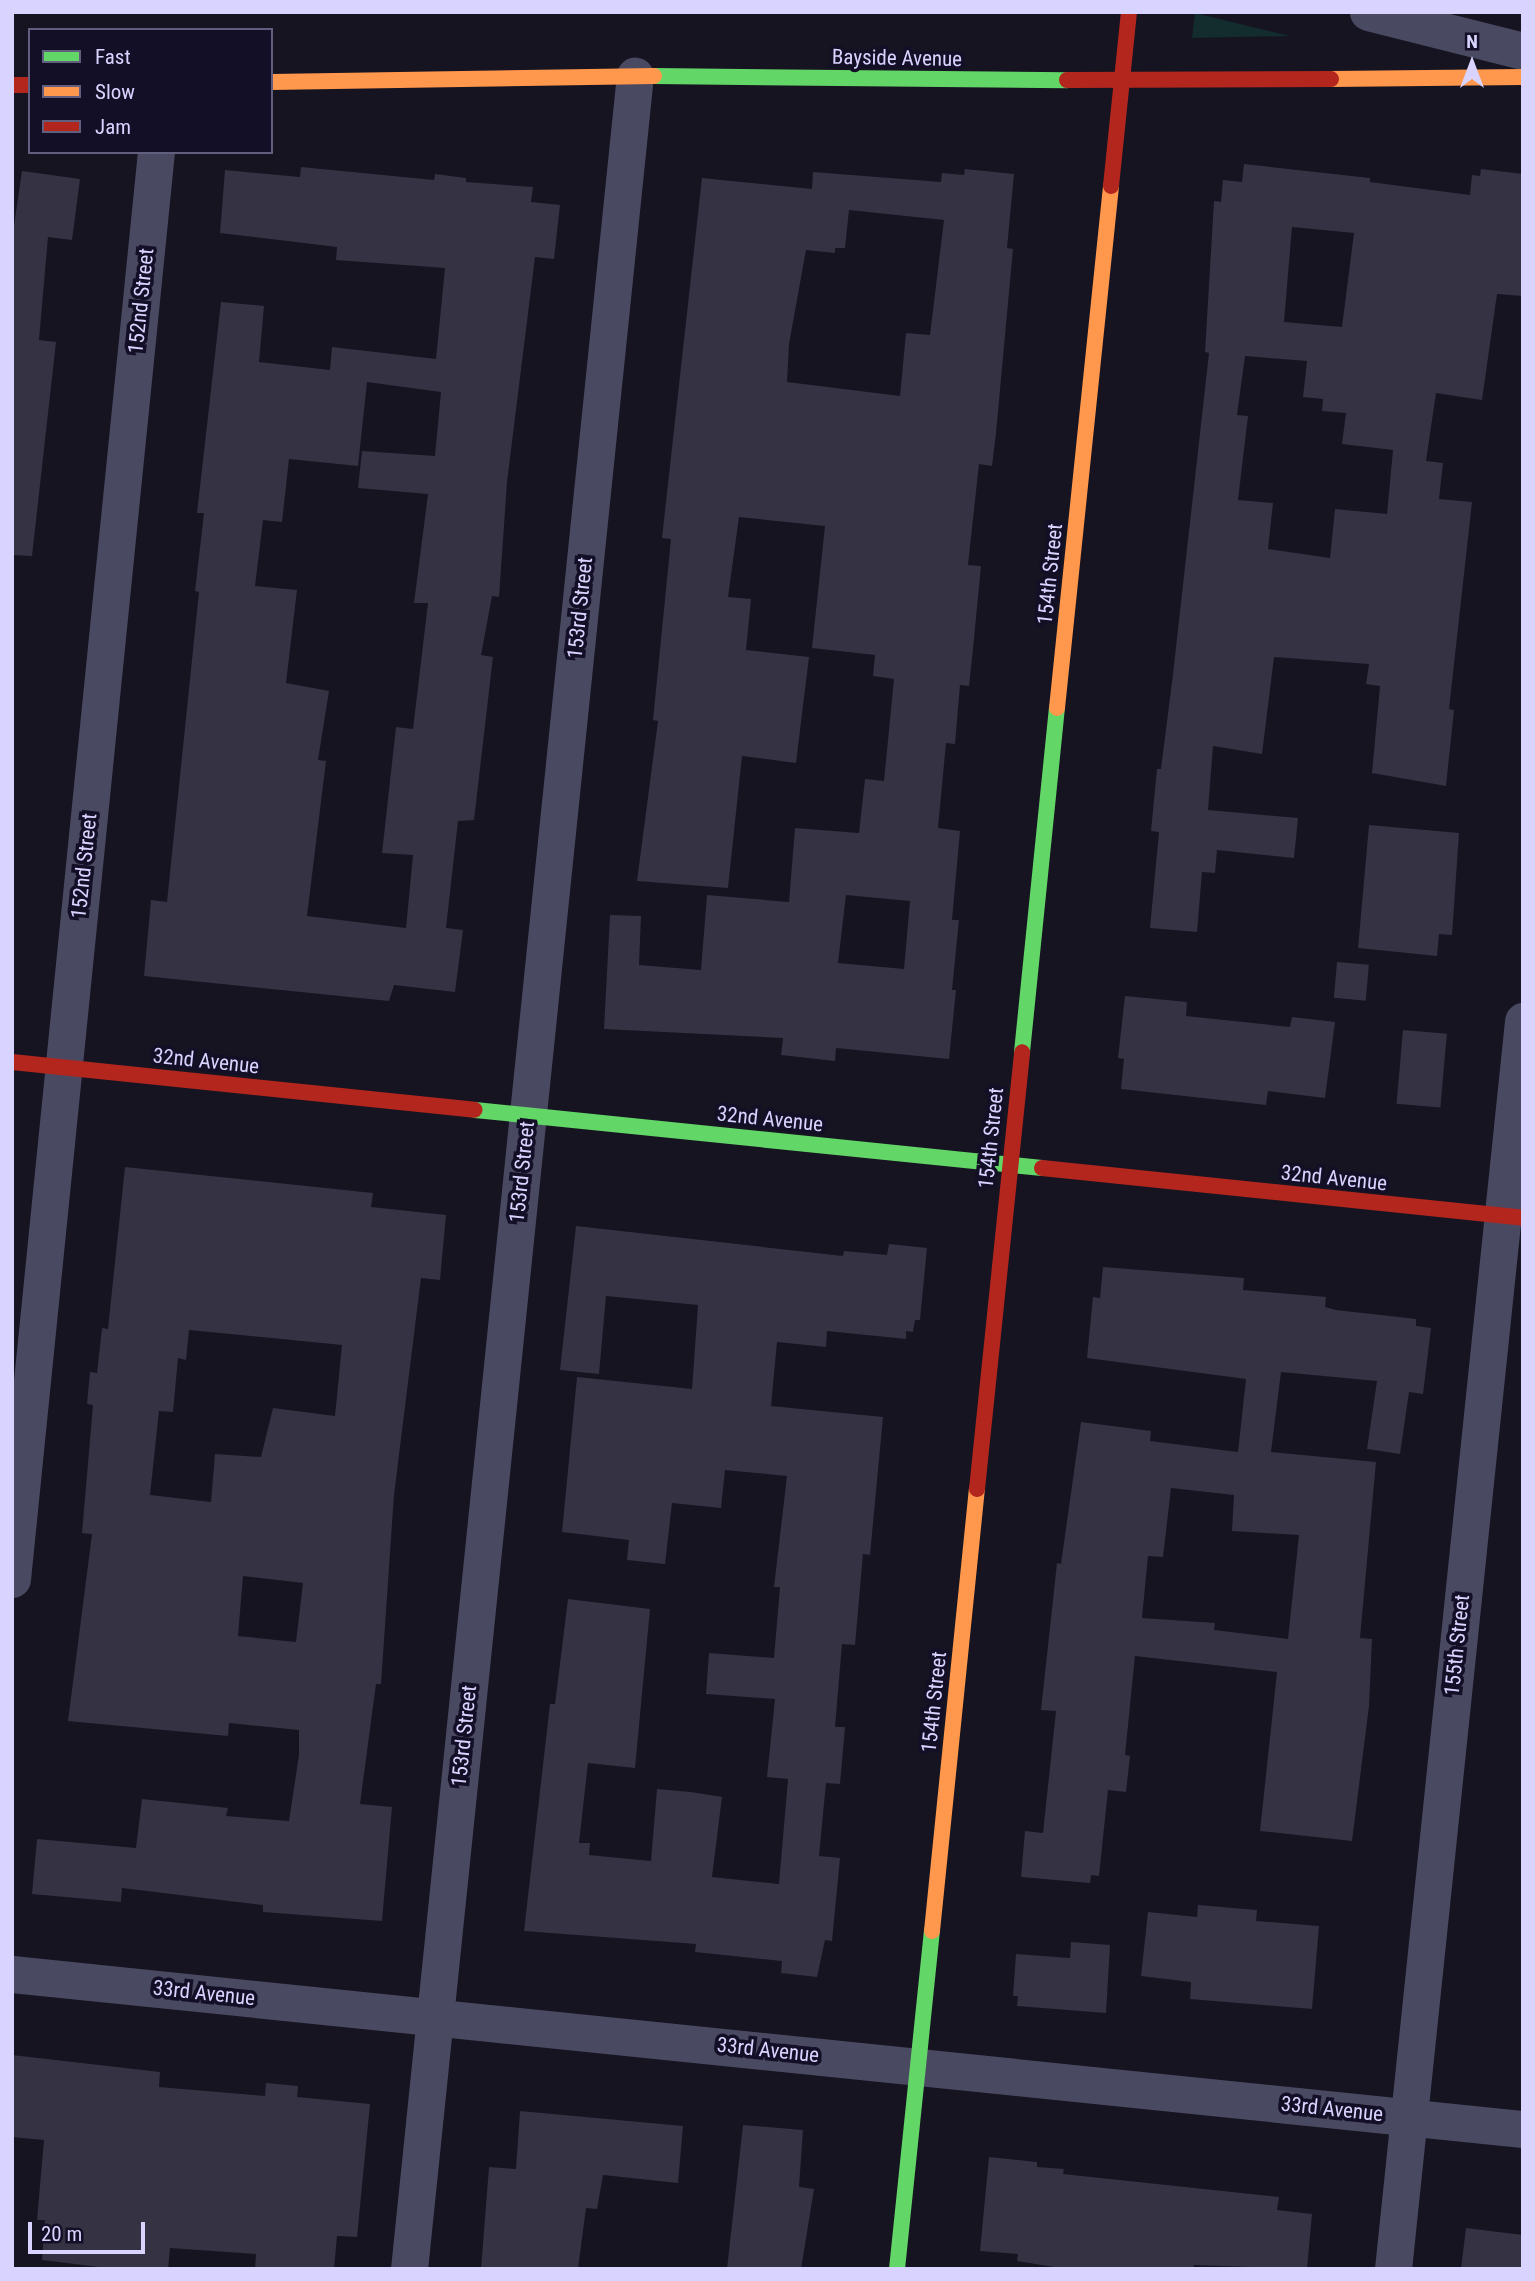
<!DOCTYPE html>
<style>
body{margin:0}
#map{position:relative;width:1535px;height:2281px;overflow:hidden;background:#161421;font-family:"Roboto Condensed",sans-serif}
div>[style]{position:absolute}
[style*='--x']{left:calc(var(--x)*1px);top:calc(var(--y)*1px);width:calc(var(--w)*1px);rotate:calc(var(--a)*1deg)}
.green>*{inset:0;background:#132c2d}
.building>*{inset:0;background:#343243;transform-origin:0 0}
.street>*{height:37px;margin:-18.5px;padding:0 18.5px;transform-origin:18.5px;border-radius:18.5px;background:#4a4962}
.fast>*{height:16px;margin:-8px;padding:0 8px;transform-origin:8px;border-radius:8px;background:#63d668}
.slow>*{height:16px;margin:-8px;padding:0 8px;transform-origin:8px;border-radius:8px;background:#ff974d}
.jam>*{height:16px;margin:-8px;padding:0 8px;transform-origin:8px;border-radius:8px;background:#b3261e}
span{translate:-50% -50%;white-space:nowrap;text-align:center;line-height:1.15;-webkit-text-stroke:7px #130f26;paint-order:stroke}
.street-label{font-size:21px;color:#d9d4ff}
.frame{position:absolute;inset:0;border:14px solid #d9d4ff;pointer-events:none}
.legend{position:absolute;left:28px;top:28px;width:245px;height:126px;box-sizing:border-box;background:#130f26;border:2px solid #625e7d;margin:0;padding:9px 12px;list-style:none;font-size:21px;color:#d9d4ff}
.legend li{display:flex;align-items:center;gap:14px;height:35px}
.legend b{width:35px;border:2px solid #625e7d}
.north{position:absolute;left:1437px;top:28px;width:70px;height:70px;-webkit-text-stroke:5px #130f26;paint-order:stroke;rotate:0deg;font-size:19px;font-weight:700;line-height:28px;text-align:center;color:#d9d4ff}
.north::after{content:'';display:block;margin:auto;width:24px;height:32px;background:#d9d4ff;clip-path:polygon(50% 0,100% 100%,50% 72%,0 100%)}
.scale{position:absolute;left:28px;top:2222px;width:117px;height:32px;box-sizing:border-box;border:4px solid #d9d4ff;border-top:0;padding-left:9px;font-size:21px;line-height:24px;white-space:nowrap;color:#d9d4ff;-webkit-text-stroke:5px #130f26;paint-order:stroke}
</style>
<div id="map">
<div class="green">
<i style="clip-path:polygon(1195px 13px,1290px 36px,1192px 38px)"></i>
</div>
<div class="building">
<i style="clip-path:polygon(evenodd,1244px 164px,1370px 178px,1370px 182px,1470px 195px,1472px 175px,1480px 176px,1481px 169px,1523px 174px,1523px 296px,1497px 294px,1482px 400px,1436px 393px,1426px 461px,1443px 463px,1439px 499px,1472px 502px,1449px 709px,1454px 710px,1446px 786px,1372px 773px,1380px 686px,1366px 684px,1369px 664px,1274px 657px,1262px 754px,1213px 746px,1208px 810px,1298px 818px,1294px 858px,1217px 850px,1215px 873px,1202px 872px,1197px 932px,1150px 928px,1159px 832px,1151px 831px,1157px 769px,1161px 769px,1173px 674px,1209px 353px,1205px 352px,1214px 201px,1221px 202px,1223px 180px,1242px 182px,1244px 164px,1292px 227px,1354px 233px,1342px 327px,1284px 322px,1292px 227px,1244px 164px,1245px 356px,1307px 361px,1303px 397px,1323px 399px,1322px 411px,1346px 413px,1342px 444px,1393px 450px,1387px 514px,1335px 509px,1330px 558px,1268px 549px,1273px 503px,1238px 500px,1248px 416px,1237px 415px,1245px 356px)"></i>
<i style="clip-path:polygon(evenodd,301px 167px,434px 180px,435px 174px,466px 178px,466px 182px,533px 187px,531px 202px,560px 205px,554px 259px,535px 257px,507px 482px,499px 597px,492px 596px,481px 655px,493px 657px,474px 820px,458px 821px,446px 928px,463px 930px,455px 992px,394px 985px,389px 1001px,144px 976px,151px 900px,167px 902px,199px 592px,195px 591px,204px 513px,197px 513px,221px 302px,264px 306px,259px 362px,330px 370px,332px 347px,436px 359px,445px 268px,336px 260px,337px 247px,220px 233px,225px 170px,300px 177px,301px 167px,367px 382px,441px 392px,435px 456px,362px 451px,358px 488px,428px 494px,414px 603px,428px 603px,413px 729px,396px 727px,382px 853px,413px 855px,406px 928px,307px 916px,326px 761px,318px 760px,329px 691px,286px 683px,297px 590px,255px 586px,263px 520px,282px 522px,289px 459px,358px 466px,367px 382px)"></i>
<i style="clip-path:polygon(evenodd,965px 169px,1014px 174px,1007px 248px,1013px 249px,996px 433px,992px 466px,979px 464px,968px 565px,981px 566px,973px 649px,969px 686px,960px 685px,955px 744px,946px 743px,938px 828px,960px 831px,952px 920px,959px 920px,952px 990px,956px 990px,949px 1059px,836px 1048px,835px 1061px,781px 1055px,783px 1038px,604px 1029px,610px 915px,641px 916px,639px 965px,701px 970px,707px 895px,789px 902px,795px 828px,859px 833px,865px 779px,884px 781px,894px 679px,873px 676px,875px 655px,812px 648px,825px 526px,739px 517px,728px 597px,751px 599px,746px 650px,809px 657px,796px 763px,742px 756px,728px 888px,637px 881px,658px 721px,653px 720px,671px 539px,662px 538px,702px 178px,812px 189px,813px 172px,941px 182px,942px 173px,964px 175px,965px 169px,849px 210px,944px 220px,930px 335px,906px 333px,900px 396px,787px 382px,789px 344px,806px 250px,835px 253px,835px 248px,845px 248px,849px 210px,965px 169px,846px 895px,910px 901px,904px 969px,838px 963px,846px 895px)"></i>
<i style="clip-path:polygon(22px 171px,80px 179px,72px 240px,48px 237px,39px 340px,56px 342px,32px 556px,12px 555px,12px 239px)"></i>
<i style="clip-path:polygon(1369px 825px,1459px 833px,1452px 935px,1439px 934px,1437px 956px,1358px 948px)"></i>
<i style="left:1337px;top:962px;width:32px;height:36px;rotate:5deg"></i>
<i style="clip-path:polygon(1125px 996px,1187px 1002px,1186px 1016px,1290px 1027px,1292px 1017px,1335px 1022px,1325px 1098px,1268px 1091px,1266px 1105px,1121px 1089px,1124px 1059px,1118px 1058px)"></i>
<i style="left:1403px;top:1030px;width:44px;height:74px;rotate:5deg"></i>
<i style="clip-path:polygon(evenodd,125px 1167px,373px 1193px,371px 1207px,446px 1215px,440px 1280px,421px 1278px,394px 1495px,381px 1684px,376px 1684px,360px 1804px,392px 1807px,382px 1921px,263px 1912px,263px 1905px,122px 1888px,121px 1902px,32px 1894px,37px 1839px,136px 1848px,142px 1799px,228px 1808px,226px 1816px,289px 1821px,299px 1755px,299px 1730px,229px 1723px,228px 1736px,68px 1721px,92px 1534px,82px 1533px,93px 1405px,87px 1404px,90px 1372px,97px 1373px,102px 1328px,108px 1329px,125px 1167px,189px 1330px,342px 1345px,335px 1416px,273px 1408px,261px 1457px,215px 1454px,211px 1502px,150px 1495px,159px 1411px,173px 1412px,178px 1358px,186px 1360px,189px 1330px,125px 1167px,243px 1576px,303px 1583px,296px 1642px,238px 1636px,243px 1576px)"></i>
<i style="clip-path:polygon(576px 1226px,843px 1256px,844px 1251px,887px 1255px,889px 1244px,927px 1248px,920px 1320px,915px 1320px,913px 1332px,906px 1331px,906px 1339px,827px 1331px,826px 1347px,777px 1342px,771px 1406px,883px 1417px,870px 1555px,863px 1554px,855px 1645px,842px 1644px,835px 1727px,845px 1727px,840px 1784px,826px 1783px,819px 1856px,840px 1858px,832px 1941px,825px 1940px,817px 1977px,781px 1973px,782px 1961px,695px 1952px,696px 1944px,524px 1931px,550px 1704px,555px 1704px,568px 1599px,650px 1609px,635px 1768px,588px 1763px,579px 1843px,590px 1843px,589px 1855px,651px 1861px,657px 1789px,691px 1792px,722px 1797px,712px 1877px,779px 1884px,788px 1779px,767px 1777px,775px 1699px,706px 1694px,709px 1653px,774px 1658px,780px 1587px,774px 1587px,787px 1476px,725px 1470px,721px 1508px,672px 1503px,665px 1564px,627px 1560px,629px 1540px,562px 1532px,577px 1377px,692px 1389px,698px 1305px,606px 1296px,599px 1374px,560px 1370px)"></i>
<i style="clip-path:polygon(evenodd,1103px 1267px,1244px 1278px,1243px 1290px,1326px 1297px,1325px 1307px,1336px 1310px,1416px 1319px,1416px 1326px,1431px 1328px,1423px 1394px,1409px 1392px,1400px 1454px,1367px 1449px,1377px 1381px,1281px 1372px,1271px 1452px,1376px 1462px,1360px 1638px,1372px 1639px,1369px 1706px,1352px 1841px,1260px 1831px,1277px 1672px,1135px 1656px,1125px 1755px,1130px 1756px,1126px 1792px,1108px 1790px,1099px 1876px,1091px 1875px,1090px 1883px,1021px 1877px,1025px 1831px,1043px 1833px,1056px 1711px,1041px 1710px,1057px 1563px,1061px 1564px,1081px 1422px,1151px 1431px,1150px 1441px,1238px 1452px,1246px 1379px,1087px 1358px,1093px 1297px,1100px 1298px,1103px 1267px,1171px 1488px,1234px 1495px,1232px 1531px,1299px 1535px,1288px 1639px,1214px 1630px,1215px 1623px,1142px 1618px,1148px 1556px,1163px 1557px,1171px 1488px)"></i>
<i style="clip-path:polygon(1198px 1905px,1257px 1910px,1256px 1921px,1319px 1926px,1312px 2009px,1190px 1999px,1191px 1982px,1141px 1976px,1148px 1912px,1197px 1917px)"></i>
<i style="clip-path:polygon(1071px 1942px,1110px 1945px,1106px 2013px,1017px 2006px,1018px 1996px,1013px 1996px,1016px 1954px,1070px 1958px)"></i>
<i style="clip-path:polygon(12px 2055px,160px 2072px,159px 2087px,265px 2096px,266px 2083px,298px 2086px,297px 2097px,370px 2104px,357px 2237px,337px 2236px,334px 2269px,255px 2269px,256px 2254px,170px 2248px,168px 2269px,115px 2269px,42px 2260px,45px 2220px,37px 2220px,44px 2140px,12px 2137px)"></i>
<i style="clip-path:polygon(520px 2111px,683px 2126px,678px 2183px,603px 2175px,597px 2209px,586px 2208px,578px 2269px,481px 2269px,489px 2167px,516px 2169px)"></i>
<i style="clip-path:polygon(743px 2125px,803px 2130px,799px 2187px,814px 2189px,801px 2269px,727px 2269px)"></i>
<i style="clip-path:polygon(989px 2157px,1037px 2162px,1037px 2167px,1064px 2169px,1063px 2174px,1279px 2197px,1277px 2210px,1312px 2214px,1307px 2269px,1194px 2265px,1193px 2269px,1066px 2269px,1017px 2261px,1018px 2254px,980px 2251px)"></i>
<i style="clip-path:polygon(1466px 2228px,1523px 2235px,1521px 2269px,1461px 2269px)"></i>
</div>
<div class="street">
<i style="--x:1368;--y:12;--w:160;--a:14.1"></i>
<i style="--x:12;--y:1579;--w:1434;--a:-84.24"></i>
<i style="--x:12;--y:1974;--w:1519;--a:5.86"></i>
<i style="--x:409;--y:2269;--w:2205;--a:-84.12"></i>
<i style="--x:1393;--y:2269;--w:1255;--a:-84.05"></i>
</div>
<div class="fast">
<i style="--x:654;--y:76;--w:413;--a:0.6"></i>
<i style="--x:1022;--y:1052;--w:346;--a:-84.2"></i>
<i style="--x:475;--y:1110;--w:570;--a:5.84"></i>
<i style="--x:897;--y:2269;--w:340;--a:-84.1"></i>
</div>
<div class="slow">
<i style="--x:1331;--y:79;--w:192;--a:-0.6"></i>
<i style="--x:271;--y:82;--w:383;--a:-0.9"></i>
<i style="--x:1057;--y:708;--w:525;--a:-84.09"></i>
<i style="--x:932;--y:1931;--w:444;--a:-84.2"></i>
</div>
<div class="jam">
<i style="--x:1067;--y:80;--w:264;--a:-0.2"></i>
<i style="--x:12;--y:85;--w:18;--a:0"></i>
<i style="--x:1111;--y:186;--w:175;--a:-84.1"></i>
<i style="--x:12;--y:1062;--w:465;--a:5.9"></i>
<i style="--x:1042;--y:1168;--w:484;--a:5.9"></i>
<i style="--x:977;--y:1489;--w:439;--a:-84.1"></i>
</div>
<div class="street-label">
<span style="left:897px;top:58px;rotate:1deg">Bayside Avenue</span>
<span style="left:141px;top:301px;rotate:-84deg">152nd Street</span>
<span style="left:1050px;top:574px;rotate:-84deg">154th Street</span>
<span style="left:580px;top:608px;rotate:-84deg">153rd Street</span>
<span style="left:84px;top:866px;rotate:-84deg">152nd Street</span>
<span style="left:206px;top:1061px;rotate:6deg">32nd Avenue</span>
<span style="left:770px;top:1119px;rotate:6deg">32nd Avenue</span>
<span style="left:991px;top:1138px;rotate:-84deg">154th Street</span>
<span style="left:522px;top:1172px;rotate:-84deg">153rd Street</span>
<span style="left:1334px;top:1178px;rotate:6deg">32nd Avenue</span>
<span style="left:1457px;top:1645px;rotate:-84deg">155th Street</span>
<span style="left:934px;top:1702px;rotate:-84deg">154th Street</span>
<span style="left:464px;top:1736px;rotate:-84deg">153rd Street</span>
<span style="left:204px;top:1993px;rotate:6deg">33rd Avenue</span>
<span style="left:768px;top:2050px;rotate:6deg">33rd Avenue</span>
<span style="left:1332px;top:2109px;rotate:6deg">33rd Avenue</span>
</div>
<div class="frame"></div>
<ul class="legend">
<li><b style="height:9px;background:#63d668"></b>Fast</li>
<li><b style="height:9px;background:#ff974d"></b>Slow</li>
<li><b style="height:9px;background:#b3261e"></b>Jam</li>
</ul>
<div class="north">N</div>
<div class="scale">20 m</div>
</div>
